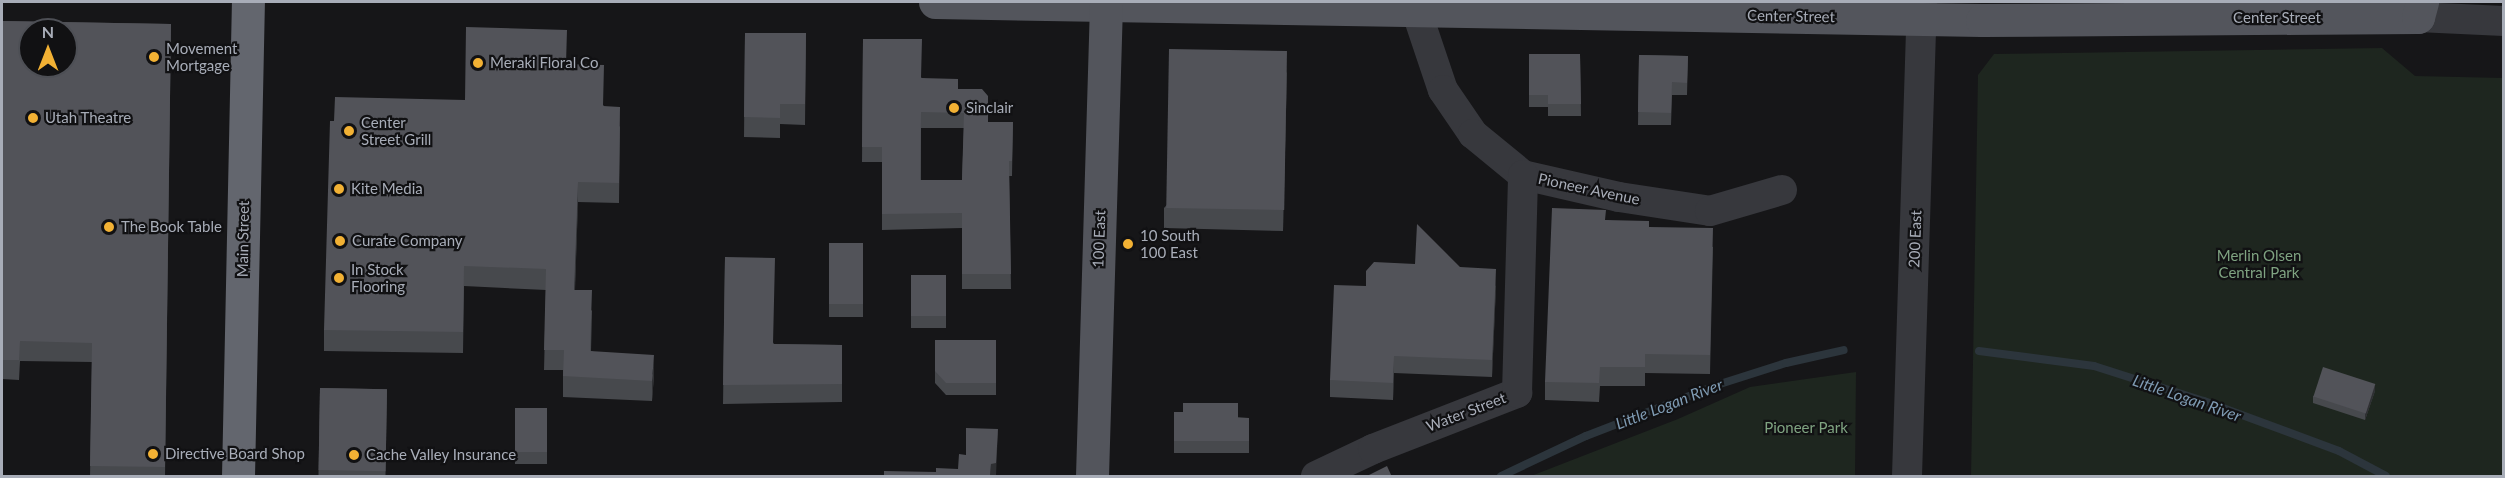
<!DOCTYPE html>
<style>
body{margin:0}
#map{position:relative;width:2505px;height:478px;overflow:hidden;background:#161618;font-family:Lato,sans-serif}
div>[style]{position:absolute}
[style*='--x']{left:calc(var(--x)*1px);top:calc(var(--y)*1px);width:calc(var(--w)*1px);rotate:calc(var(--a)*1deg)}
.green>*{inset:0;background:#1e261f}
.stream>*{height:8px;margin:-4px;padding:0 4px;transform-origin:4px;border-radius:4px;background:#2c353c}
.minor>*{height:30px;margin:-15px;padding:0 15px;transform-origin:15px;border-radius:15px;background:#37383d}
.major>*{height:33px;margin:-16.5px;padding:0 16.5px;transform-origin:16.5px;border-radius:16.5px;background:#53555c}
.highway>*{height:33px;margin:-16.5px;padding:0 16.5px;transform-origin:16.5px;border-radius:16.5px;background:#63666e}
.wall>*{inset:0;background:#47494d;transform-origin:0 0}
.shaded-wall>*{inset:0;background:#2f3033}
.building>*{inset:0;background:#525359;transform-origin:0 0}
.dots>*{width:16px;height:16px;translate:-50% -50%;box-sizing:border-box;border:3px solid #111113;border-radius:50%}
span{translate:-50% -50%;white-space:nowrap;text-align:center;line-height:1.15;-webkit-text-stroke:4.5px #111113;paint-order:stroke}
.street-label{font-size:15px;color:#a8adb8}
.poi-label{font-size:15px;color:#a8adb8}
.left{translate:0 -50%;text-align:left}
.park-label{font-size:15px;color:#7fa381}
.water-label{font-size:16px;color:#7f9bb3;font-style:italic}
.frame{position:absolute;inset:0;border:3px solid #a8adb8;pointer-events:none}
.north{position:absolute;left:18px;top:18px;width:60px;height:60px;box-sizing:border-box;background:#111113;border:2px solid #4d4f55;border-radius:50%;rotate:0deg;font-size:16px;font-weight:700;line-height:24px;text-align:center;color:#a8adb8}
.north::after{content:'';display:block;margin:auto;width:21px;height:27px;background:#f2b134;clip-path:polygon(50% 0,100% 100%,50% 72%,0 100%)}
</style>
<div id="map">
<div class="green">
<i style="clip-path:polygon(2382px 48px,2415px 76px,2503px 78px,2503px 476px,1971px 476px,1978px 75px,1994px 54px)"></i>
<i style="clip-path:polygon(1856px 372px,1855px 476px,1531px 476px,1678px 419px,1750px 387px)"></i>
</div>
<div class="stream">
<i style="--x:1979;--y:351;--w:116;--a:7.4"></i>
<i style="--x:2094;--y:366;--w:115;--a:17.7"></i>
<i style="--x:2204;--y:401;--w:144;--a:20.3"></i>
<i style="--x:2339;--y:451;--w:53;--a:28"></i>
<i style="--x:1501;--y:476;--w:94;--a:-25.2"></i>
<i style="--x:1586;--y:436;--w:144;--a:-21.2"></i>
<i style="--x:1720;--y:384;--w:69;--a:-17.7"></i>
<i style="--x:1786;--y:363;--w:59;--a:-12.6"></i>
</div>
<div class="minor">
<i style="--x:1416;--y:10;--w:84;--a:71.4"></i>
<i style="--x:1443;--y:90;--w:53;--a:55.7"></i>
<i style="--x:1473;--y:134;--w:65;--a:39.4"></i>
<i style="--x:1523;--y:175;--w:98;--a:12.9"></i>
<i style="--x:1619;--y:197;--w:92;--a:8.7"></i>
<i style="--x:1710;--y:211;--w:75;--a:-16.3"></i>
<i style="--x:2418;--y:17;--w:86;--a:2.7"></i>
<i style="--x:1316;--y:476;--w:63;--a:-25.3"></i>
<i style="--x:1373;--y:449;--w:155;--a:-21.3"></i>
<i style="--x:1517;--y:393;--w:218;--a:-88.4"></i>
<i style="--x:1907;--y:476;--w:474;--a:-88.2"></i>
</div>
<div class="major">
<i style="--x:935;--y:2;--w:1047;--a:0.98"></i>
<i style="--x:1982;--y:20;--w:436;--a:-0.4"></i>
<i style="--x:2418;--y:17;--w:16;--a:-75"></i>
<i style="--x:1092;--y:476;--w:474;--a:-88.3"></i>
</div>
<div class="highway">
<i style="--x:238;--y:476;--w:474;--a:-88.8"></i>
</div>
<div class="wall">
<i style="clip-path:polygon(2px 21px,171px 24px,165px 477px,90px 477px,92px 362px,20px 361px,19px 380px,2px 379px)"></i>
<i style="clip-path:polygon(745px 33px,806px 33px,805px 125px,780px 124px,780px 138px,744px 137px)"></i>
<i style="clip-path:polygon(evenodd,863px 39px,922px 78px,958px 89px,988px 122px,1013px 122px,1012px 176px,1009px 176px,1011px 289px,962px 289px,962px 228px,882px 230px,882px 162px,862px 162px,863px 39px,921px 128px,964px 128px,962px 180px,921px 180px,921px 128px)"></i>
<i style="clip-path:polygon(1529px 54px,1580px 54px,1581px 116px,1548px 116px,1548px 107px,1529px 107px)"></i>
<i style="clip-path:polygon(1639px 55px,1688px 56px,1687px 95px,1672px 95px,1671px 125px,1638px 125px)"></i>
<i style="clip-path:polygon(567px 64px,604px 106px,620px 127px,619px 203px,578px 202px,575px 290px,592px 311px,591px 351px,654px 375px,652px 401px,563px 397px,563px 370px,544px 370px,546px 290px,464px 286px,463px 353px,324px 351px,324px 330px,465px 100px)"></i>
<i style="clip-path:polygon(1287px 72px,1283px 231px,1164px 228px,1164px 208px)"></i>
<i style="clip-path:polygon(1606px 220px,1649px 227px,1713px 247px,1710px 374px,1645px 373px,1645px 386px,1600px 386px,1599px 402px,1545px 400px,1545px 382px)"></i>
<i style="left:829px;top:243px;width:34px;height:74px"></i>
<i style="clip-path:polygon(725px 257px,774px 344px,842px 345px,842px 402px,723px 404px)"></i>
<i style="clip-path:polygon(1460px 267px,1496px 286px,1492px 377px,1394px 373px,1393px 400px,1330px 397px,1330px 380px,1366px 286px)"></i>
<i style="left:911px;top:275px;width:35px;height:53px"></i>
<i style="clip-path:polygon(935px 340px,996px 340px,996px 395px,946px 395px,935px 383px)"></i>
<i style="left:320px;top:388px;width:67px;height:89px;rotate:1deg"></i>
<i style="clip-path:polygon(2375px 391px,2365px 420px,2313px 403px,2313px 396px)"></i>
<i style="left:515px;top:408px;width:32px;height:56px"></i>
<i style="clip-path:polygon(1174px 412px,1249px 418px,1249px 453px,1174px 453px)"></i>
</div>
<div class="shaded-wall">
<i style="clip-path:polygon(1287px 52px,1287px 72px,1283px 231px,1283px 211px)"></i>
<i style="clip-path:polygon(578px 182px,578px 202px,574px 310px,574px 290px)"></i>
<i style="clip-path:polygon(1496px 269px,1496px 286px,1492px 377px,1492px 360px)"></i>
<i style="clip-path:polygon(654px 355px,654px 375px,652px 401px,652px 381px)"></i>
<i style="clip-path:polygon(1394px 356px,1394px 373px,1393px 400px,1393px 383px)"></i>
<i style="clip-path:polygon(2375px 384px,2375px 391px,2365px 420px,2365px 414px)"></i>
<i style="clip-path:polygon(998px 429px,996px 476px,990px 477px,991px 464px)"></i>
</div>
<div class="building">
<i style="clip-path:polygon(evenodd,2px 21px,171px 24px,165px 467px,90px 466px,92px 343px,20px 341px,19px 360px,2px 360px,2px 21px,30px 30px,66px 30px,66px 66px,30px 66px,30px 30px)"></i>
<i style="clip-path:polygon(466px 27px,567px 30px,566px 64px,604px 65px,603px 106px,620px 107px,619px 183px,578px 182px,574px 290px,592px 290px,590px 351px,654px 355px,652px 381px,563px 376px,564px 350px,544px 350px,546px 269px,464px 266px,463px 332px,324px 330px,330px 121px,334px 121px,335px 97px,465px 100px)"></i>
<i style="clip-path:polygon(745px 33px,806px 33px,805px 104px,780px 104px,780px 118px,744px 117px)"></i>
<i style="clip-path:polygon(evenodd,863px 39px,922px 39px,921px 78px,958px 79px,958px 89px,982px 89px,988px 96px,988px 122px,1013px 122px,1012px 161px,1009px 161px,1011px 274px,962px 274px,962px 213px,882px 214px,882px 147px,862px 147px,863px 39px,921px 112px,964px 113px,962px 180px,920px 180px,921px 112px)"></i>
<i style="left:1169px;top:49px;width:118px;height:159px;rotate:1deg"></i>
<i style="clip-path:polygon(1529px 54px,1580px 54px,1581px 104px,1548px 104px,1548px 95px,1529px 95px)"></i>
<i style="clip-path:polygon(1639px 55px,1688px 56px,1687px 83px,1672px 82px,1671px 113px,1638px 112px)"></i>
<i style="clip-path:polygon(1552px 208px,1606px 210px,1605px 220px,1649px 221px,1649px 227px,1713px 228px,1710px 355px,1645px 354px,1645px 367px,1600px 367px,1599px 383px,1545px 382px)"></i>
<i style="clip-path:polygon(1417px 224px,1460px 267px,1496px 269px,1492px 360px,1394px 356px,1393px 383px,1330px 380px,1334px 285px,1366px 286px,1366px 271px,1374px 262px,1415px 264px)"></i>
<i style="left:829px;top:243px;width:34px;height:61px"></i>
<i style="clip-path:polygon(725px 257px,775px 258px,773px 344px,842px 345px,842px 384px,723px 385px)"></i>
<i style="left:911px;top:275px;width:35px;height:41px"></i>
<i style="clip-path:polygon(935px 340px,996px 340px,996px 383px,946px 383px,935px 371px)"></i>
<i style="left:2323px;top:367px;width:55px;height:31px;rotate:18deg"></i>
<i style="left:320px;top:388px;width:67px;height:82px;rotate:1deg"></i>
<i style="clip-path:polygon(1183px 403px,1238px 403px,1238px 418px,1249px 418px,1249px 441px,1174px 441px,1174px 412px,1183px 412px)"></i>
<i style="left:515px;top:408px;width:32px;height:44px"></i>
<i style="clip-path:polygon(966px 428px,998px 429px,996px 463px,991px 464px,990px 477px,884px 477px,884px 471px,936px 472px,936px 468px,958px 469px,959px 454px,966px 455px)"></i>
<i style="clip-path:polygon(1387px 466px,1392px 477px,1365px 477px)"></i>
</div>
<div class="dots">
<i style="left:154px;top:57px;background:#f2b134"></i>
<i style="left:478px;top:63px;background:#f2b134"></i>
<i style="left:954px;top:108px;background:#f2b134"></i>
<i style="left:33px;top:118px;background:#f2b134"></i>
<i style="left:349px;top:131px;background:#f2b134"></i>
<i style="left:339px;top:189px;background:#f2b134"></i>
<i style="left:109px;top:227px;background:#f2b134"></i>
<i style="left:340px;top:241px;background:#f2b134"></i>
<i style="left:1128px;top:244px;background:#f2b134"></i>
<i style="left:339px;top:278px;background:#f2b134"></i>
<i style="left:153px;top:454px;background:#f2b134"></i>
<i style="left:354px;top:455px;background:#f2b134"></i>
</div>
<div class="street-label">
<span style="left:1791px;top:16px;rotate:1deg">Center Street</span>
<span style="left:2277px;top:18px">Center Street</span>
<span style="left:1589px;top:189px;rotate:12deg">Pioneer Avenue</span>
<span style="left:243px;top:239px;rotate:-89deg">Main Street</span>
<span style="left:1099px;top:239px;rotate:-88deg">100 East</span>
<span style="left:1915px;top:239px;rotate:-88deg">200 East</span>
<span style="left:1466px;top:412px;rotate:-21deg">Water Street</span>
</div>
<div class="poi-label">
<span class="left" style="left:166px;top:57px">Movement<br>Mortgage</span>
<span class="left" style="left:490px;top:63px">Meraki Floral Co</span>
<span class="left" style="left:966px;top:108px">Sinclair</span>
<span class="left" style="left:45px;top:118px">Utah Theatre</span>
<span class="left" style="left:361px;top:131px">Center<br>Street Grill</span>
<span class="left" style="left:351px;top:189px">Kite Media</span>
<span class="left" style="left:121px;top:227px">The Book Table</span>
<span class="left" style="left:1140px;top:244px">10 South<br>100 East</span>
<span class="left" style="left:352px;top:241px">Curate Company</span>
<span class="left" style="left:351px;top:278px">In Stock<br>Flooring</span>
<span class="left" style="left:165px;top:454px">Directive Board Shop</span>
<span class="left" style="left:366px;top:455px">Cache Valley Insurance</span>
</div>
<div class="park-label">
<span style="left:2259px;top:264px">Merlin Olsen<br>Central Park</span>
<span style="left:1806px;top:428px">Pioneer Park</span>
</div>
<div class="water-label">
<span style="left:2187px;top:398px;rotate:19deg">Little Logan River</span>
<span style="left:1669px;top:404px;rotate:-21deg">Little Logan River</span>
</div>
<div class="frame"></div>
<div class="north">N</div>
</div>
